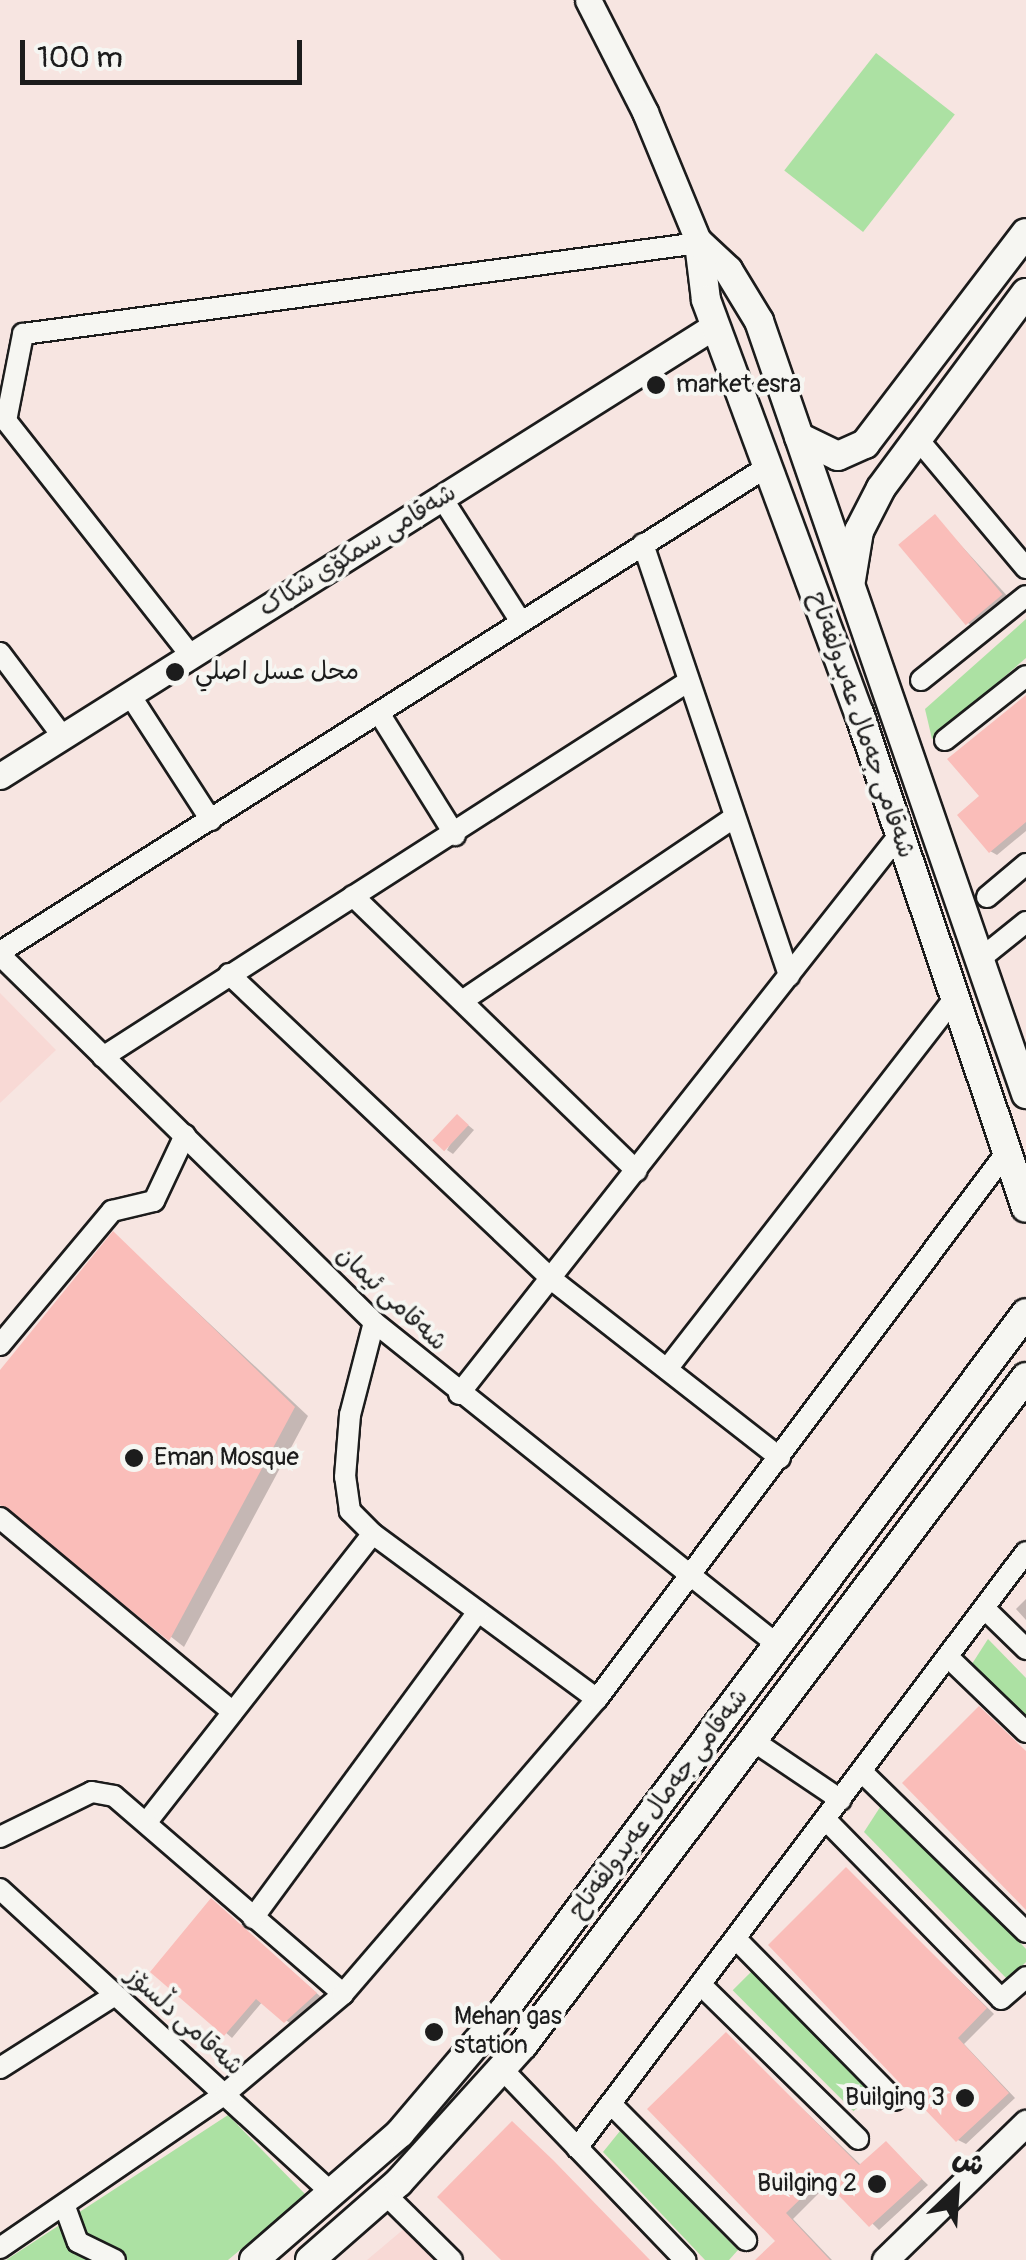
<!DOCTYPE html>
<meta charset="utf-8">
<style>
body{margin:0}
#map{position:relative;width:1026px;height:2260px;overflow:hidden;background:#f7e5e1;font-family:Pangolin,"Playpen Sans Arabic",sans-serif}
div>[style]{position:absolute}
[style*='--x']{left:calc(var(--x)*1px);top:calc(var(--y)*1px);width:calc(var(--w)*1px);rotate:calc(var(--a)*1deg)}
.built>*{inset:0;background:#f8d9d5}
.green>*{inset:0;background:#ace1a3;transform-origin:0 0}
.shadow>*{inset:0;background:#0003}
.building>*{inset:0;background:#fabdb9;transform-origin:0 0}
.roads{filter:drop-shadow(2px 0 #1c1c1c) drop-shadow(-2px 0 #1c1c1c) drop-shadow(0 2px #1c1c1c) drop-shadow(0 -2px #1c1c1c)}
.minor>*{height:20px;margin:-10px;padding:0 10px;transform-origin:10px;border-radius:10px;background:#f6f6f2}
.tertiary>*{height:25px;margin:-12.5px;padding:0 12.5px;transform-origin:12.5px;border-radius:12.5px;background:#f6f6f2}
.secondary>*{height:28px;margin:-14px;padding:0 14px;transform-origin:14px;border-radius:14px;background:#f6f6f2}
.dots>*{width:28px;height:28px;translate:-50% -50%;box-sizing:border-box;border:5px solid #f6f6f2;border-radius:50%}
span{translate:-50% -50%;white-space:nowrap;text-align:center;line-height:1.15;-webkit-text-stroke:8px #f6f6f2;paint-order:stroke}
.poi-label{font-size:25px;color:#1c1c1c}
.left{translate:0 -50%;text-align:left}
.right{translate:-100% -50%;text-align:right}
.street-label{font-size:25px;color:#1c1c1c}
.north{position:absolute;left:906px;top:2140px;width:100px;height:100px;-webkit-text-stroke:8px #f6f6f2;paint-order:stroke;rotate:25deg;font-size:28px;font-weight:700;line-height:40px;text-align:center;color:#1c1c1c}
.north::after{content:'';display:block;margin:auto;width:35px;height:45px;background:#1c1c1c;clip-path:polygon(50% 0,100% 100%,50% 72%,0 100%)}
.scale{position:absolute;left:20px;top:40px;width:282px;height:45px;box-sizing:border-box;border:5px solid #1c1c1c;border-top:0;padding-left:12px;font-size:30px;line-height:35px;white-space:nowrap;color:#1c1c1c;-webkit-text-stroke:8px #f6f6f2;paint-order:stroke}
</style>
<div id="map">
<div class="built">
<i style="clip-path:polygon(0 993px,56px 1050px,0 1103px)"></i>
<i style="clip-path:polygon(405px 2228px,437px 2260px,367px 2260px)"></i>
</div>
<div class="green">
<i style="left:876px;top:53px;width:100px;height:149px;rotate:38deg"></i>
<i style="clip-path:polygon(1026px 619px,1026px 658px,932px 739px,925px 709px)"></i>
<i style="clip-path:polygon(988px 1639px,1026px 1678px,1026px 1724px,970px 1667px)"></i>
<i style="clip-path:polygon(884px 1801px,1026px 1949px,1026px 1962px,1008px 1980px,864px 1832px)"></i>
<i style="left:756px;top:1967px;width:171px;height:33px;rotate:45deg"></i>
<i style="clip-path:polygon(228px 2115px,306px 2195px,228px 2260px,6px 2260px)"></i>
<i style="clip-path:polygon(620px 2131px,738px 2250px,729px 2260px,705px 2260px,603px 2152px)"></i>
</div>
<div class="shadow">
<i style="clip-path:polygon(935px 517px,1011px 600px,978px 629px,968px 623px)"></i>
<i style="clip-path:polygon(1026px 698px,1026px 831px,997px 855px,990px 851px,983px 797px)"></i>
<i style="clip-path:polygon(463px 1121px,474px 1130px,453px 1154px,447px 1150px)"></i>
<i style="clip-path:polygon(114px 1234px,308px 1416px,184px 1647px,0 1502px,0 1374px)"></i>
<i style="clip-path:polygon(1026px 1599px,1026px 1620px,1016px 1609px)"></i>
<i style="clip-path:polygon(846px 1870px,994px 2014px,964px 2044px,1015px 2098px,966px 2144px,958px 2140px)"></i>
<i style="clip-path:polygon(218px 1905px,321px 1997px,292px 2025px,263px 2001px,232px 2038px,154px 1971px)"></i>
<i style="clip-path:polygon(726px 2035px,862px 2166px,886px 2144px,928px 2185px,879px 2230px,830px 2182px,793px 2219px,832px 2260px,759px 2260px,779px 2241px)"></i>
</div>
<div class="building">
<i style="left:935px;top:514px;width:105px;height:48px;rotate:50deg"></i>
<i style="clip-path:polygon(1026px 695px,1026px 822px,989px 853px,957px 815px,979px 796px,947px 759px)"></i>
<i style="left:457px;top:1114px;width:16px;height:36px;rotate:43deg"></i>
<i style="clip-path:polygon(113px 1231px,295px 1407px,169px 1641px,0 1505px,0 1370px)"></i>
<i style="clip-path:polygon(979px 1706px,1026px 1751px,1026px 1910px,902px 1783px)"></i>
<i style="clip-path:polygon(846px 1867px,987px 2008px,958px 2038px,1009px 2093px,956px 2142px,768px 1945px)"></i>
<i style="clip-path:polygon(211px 1898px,317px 1993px,284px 2023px,256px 1999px,224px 2036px,150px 1972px)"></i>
<i style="clip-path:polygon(726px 2032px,859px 2165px,886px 2141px,922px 2179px,869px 2227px,822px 2178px,786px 2213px,830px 2260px,755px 2260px,775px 2241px,647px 2109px)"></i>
<i style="clip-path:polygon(512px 2121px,553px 2160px,650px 2260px,501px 2260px,437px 2197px)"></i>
</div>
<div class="roads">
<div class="minor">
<i style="--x:916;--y:437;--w:171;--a:50"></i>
<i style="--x:442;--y:498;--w:147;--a:57.5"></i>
<i style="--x:643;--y:544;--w:456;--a:71.3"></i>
<i style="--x:0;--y:653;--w:105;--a:53.1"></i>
<i style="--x:192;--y:657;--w:300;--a:-128.2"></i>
<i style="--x:6;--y:421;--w:89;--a:-78.9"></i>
<i style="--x:23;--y:334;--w:682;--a:-7.67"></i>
<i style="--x:921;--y:680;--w:134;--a:-38.7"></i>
<i style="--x:130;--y:695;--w:149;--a:57.1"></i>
<i style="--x:379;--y:713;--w:144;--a:58.1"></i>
<i style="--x:945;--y:740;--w:103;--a:-38.3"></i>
<i style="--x:353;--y:896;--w:395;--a:44.1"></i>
<i style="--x:987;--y:897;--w:51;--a:-40.2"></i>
<i style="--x:0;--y:952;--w:911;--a:-32.31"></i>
<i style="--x:0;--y:955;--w:524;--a:44.46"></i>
<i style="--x:374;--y:1322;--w:519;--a:38.66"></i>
<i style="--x:980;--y:959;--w:59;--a:-38.8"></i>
<i style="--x:229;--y:974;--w:442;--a:43.4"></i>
<i style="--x:550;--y:1278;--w:292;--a:38"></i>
<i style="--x:462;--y:1001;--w:327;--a:-34"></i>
<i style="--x:103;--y:1057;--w:696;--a:-32.69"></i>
<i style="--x:0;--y:1345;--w:175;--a:-50.1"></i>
<i style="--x:112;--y:1211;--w:43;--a:-13.4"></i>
<i style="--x:154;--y:1201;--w:73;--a:-64.8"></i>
<i style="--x:667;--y:1369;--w:468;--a:-52.2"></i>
<i style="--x:459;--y:1394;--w:711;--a:-51.79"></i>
<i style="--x:0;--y:1518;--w:303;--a:39.8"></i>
<i style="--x:373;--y:1534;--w:33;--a:-135"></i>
<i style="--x:350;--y:1511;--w:34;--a:-98"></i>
<i style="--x:345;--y:1477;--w:62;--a:-85.4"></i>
<i style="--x:350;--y:1415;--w:96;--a:-75.5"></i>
<i style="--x:984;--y:1608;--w:59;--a:44.3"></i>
<i style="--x:948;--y:1657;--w:108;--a:43.9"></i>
<i style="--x:752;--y:1740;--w:107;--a:34"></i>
<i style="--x:862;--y:1772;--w:229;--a:44.3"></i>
<i style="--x:826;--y:1820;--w:250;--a:45.6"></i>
<i style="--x:1001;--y:1999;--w:33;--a:-41"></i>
<i style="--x:146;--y:1823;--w:367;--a:-51.9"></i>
<i style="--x:373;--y:1534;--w:278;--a:36.4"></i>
<i style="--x:0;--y:1837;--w:102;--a:-26.1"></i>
<i style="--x:92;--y:1792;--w:22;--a:10"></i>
<i style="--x:114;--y:1796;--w:303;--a:40.8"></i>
<i style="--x:0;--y:1889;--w:452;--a:42.5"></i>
<i style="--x:253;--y:1918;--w:380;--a:-53.7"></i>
<i style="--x:736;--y:1939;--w:226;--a:45.4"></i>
<i style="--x:701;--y:1985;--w:220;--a:44.4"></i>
<i style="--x:0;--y:2068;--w:136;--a:-32.4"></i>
<i style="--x:502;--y:2069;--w:265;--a:46.2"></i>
<i style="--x:611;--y:2104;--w:192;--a:45.2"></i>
<i style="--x:577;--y:2148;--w:746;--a:-53.01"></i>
<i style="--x:385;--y:2194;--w:94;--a:44.6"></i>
<i style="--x:65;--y:2207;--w:37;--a:70"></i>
<i style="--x:78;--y:2242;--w:41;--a:25.9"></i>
<i style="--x:0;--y:2248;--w:274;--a:-34.4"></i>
<i style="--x:226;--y:2093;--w:153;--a:-40.2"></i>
<i style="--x:343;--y:1994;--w:389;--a:-49.3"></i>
<i style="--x:597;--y:1699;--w:682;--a:-53.16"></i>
</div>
<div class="tertiary">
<i style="--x:588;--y:0;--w:126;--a:63"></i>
<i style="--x:645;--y:112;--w:142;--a:67.6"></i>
<i style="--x:0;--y:776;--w:846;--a:-32.21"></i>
<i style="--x:885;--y:2260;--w:197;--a:-44.2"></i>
</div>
<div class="secondary">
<i style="--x:699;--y:243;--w:57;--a:83"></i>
<i style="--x:706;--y:300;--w:440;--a:69.7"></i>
<i style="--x:859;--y:713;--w:522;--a:71.36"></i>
<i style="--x:699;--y:243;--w:40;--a:43"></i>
<i style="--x:728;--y:270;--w:60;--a:58.7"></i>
<i style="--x:759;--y:321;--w:818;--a:70.94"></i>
<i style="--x:799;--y:437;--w:43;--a:26"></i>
<i style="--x:838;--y:456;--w:30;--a:-24"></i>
<i style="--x:865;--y:444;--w:265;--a:-52.7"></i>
<i style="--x:851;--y:580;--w:50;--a:-80.7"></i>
<i style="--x:859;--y:531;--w:48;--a:-62.9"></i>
<i style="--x:881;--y:488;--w:243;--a:-53.4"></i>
<i style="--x:254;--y:2260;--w:194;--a:-41"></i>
<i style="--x:400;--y:2133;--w:162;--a:-49.7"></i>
<i style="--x:505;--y:2009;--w:869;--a:-53.18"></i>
<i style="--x:310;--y:2260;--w:118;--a:-41.2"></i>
<i style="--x:399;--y:2182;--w:185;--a:-47.9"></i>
<i style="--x:523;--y:2045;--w:836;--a:-53.02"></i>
</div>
</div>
<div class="dots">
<i style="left:656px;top:385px;background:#1c1c1c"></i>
<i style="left:175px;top:672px;background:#1c1c1c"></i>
<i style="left:134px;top:1458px;background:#1c1c1c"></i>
<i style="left:434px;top:2032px;background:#1c1c1c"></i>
<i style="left:965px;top:2098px;background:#1c1c1c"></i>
<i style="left:877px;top:2184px;background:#1c1c1c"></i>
</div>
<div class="poi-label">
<span class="left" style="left:676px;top:385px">market esra</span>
<span class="left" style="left:195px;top:672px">محل عسل اصلي</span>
<span class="left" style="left:154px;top:1458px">Eman Mosque</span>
<span class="left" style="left:454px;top:2032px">Mehan gas<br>station</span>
<span class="right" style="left:945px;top:2098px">Builging 3</span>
<span class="right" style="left:857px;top:2184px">Builging 2</span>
</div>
<div class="street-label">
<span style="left:358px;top:551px;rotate:-32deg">شەقامی سمکۆی شکاک</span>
<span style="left:861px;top:725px;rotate:71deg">شەقامی جەمال عەبدولفەتاح</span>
<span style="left:391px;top:1299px;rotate:43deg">شەقامی ئیمان</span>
<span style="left:659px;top:1804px;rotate:-53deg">شەقامی جەمال عەبدولفەتاح</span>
<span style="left:184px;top:2022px;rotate:42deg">شەقامی دڵسۆز</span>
</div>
<div class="north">ش</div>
<div class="scale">100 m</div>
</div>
